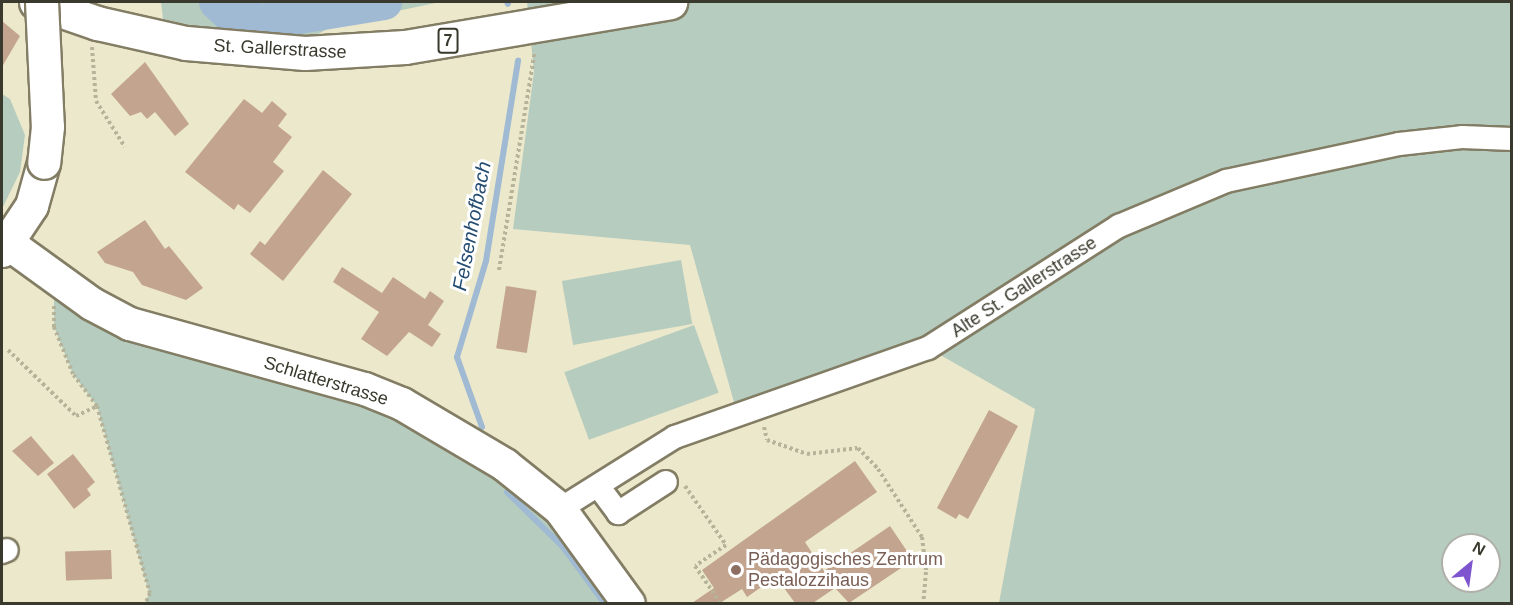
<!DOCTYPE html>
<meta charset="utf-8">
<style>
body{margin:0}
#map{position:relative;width:1513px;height:605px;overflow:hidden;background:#ece8cb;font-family:Arial,sans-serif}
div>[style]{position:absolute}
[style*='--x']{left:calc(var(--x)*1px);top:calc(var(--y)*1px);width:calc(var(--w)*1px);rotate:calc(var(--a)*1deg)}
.green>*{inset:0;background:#b6ccbe;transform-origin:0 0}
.stream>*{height:6px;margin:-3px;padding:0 3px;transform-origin:3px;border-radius:3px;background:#a0bad4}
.river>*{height:36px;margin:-18px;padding:0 18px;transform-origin:18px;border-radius:18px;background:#a0bad4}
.building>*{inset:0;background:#c3a58f;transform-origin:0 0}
.path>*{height:4px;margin-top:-2px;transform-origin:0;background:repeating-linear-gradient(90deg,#b6b39b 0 3px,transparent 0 6px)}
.roads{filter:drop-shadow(2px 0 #827d64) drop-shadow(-2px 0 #827d64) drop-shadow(0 2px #827d64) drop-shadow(0 -2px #827d64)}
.street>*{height:22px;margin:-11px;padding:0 11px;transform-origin:11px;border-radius:11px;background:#fff}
.secondary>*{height:32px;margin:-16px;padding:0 16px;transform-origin:16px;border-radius:16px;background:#fff}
.primary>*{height:33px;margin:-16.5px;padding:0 16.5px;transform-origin:16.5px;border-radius:16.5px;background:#fff}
.bridges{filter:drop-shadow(2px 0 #827d64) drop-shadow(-2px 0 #827d64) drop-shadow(0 2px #827d64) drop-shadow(0 -2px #827d64)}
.secondary-bridge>*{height:32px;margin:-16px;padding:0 16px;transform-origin:16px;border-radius:16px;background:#fff}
.dots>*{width:16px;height:16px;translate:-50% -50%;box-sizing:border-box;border:3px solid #fff;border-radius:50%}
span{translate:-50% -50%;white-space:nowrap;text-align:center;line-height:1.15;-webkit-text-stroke:6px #fff;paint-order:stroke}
.shield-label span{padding:2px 4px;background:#fff;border:2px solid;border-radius:4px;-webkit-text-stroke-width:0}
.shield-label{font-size:16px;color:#3a392d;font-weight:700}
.street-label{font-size:18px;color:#3a392d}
.education-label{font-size:18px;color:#785e54}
.left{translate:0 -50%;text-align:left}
.water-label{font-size:20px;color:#254d72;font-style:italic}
.frame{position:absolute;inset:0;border:3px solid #3a392d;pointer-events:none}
.north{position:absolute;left:1441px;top:533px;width:60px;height:60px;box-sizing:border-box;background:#fff;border:2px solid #b0b0ab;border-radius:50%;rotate:29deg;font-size:16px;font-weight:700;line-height:24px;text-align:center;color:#3a392d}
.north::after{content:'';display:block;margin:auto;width:21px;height:27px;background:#7e55cf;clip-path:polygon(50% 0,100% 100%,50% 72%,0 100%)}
</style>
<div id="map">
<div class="green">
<i style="clip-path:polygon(161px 2px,440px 2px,336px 24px,313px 37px,207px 29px,163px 19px)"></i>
<i style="clip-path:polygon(evenodd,527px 2px,1511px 2px,1511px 603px,999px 603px,1035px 409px,928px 348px,737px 413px,690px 245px,513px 229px,534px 72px,527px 2px,1453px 545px,1489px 545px,1489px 581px,1453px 581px,1453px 545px)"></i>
<i style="clip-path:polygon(2px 94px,10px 99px,25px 135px,20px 172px,2px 209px)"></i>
<i style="left:681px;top:260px;width:65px;height:121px;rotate:80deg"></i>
<i style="clip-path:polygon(54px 293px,296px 369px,505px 465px,629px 603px,145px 603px,149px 593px,97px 406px,73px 374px,54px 327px)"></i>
<i style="left:694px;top:325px;width:72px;height:138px;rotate:70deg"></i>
</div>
<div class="stream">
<i style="--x:507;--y:2;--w:2;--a:63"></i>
<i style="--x:482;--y:427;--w:74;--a:-109.7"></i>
<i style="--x:457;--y:357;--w:100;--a:-73.2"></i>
<i style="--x:486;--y:261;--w:203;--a:-80.9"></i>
<i style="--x:507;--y:492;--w:78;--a:44.5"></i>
<i style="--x:563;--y:547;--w:71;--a:53.6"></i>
</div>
<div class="river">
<i style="--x:217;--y:2;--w:21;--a:43"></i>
<i style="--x:232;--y:16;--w:31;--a:11"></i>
<i style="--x:262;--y:22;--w:124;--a:-9.3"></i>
</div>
<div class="building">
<i style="clip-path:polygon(2px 21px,20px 36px,2px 67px)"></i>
<i style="clip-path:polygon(145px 62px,189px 124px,175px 136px,155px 112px,147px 119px,141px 112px,130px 116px,111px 94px)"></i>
<i style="clip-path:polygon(244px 99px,262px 113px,272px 101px,287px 114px,278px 126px,292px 137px,273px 162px,284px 171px,250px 213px,238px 204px,234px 210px,185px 172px)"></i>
<i style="clip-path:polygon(323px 170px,352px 194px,283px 281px,250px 254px,260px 241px,265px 245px)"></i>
<i style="clip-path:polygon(145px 220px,165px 249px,169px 246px,203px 288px,186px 300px,142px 285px,133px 272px,105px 263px,97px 252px)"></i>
<i style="clip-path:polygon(342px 267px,382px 293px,393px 277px,425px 299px,430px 291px,444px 301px,428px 325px,441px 334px,432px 347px,409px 332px,387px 356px,361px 339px,379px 312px,333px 282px)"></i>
<i style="left:506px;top:286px;width:31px;height:63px;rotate:9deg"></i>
<i style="clip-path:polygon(989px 410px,1018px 426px,968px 519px,959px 514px,956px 519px,937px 508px)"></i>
<i style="clip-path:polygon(31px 436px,54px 463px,38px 476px,12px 451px)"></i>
<i style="clip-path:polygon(73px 454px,95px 482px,87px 489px,91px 495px,74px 509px,47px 474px)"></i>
<i style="clip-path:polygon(855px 461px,877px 492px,805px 542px,824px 571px,890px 526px,913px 560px,849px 603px,835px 588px,813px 603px,795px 603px,776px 577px,747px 597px,742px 589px,720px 603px,692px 603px,714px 588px,702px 570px)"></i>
<i style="left:111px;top:550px;width:29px;height:46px;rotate:88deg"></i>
</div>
<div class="path">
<i style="--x:92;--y:47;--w:54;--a:85.8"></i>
<i style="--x:96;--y:101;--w:54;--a:57.8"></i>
<i style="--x:499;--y:270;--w:222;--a:-80.7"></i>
<i style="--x:8;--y:350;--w:95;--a:44.1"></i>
<i style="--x:76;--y:416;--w:23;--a:-25"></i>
<i style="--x:97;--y:406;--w:40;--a:-127"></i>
<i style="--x:73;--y:374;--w:51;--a:-112"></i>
<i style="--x:54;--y:327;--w:21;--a:-90"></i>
<i style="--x:97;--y:406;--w:194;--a:74.2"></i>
<i style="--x:150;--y:593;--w:12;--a:114"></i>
<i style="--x:764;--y:427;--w:13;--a:77"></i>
<i style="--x:767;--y:440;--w:42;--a:19.3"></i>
<i style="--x:807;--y:454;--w:51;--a:-6.7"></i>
<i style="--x:858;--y:448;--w:29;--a:46"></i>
<i style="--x:878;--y:469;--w:81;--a:57.1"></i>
<i style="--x:922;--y:537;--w:35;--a:83"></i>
<i style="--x:926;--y:572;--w:32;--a:95"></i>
<i style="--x:685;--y:486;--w:72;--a:55.2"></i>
<i style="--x:726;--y:545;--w:37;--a:146"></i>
<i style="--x:695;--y:566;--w:46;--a:55.6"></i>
</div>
<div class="roads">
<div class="street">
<i style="--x:598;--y:486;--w:34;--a:53"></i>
<i style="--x:618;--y:513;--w:57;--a:-32.9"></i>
<i style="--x:560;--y:509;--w:136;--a:-32.1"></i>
<i style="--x:675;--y:437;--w:268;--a:-19.4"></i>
<i style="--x:928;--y:348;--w:227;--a:-32.6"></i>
<i style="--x:1119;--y:226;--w:116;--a:-22.8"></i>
<i style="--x:1226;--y:181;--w:177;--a:-12.1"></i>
<i style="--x:1399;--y:144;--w:63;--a:-6.3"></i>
<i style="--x:1462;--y:137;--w:50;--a:2.3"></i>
<i style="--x:2;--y:552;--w:5;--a:-22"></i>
</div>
<div class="secondary">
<i style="--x:9;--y:244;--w:102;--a:35.9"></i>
<i style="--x:92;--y:304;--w:43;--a:27.8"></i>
<i style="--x:130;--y:324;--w:244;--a:15.5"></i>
<i style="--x:365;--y:389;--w:40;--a:22"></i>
<i style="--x:402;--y:404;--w:120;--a:30.6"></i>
<i style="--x:505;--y:465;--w:70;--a:38.7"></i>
<i style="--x:560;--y:509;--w:117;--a:54"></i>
<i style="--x:2;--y:251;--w:54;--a:-56.3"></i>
<i style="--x:32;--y:206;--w:45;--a:-74.4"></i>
</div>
<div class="primary">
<i style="--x:36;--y:2;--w:65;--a:19"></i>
<i style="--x:97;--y:23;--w:91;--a:12.7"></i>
<i style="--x:186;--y:43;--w:119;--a:4.8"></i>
<i style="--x:305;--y:53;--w:100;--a:-3.4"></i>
<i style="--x:405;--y:47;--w:269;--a:-9.6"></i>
</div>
</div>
<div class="bridges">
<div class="secondary-bridge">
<i style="--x:42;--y:2;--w:125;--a:87.3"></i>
<i style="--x:48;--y:127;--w:36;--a:96"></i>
</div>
</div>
<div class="dots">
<i style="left:736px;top:570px;background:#8d6e63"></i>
</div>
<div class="shield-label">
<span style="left:448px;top:41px">7</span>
</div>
<div class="street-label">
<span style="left:280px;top:49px;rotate:3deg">St. Gallerstrasse</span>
<span style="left:1024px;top:287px;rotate:-33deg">Alte St. Gallerstrasse</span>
<span style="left:326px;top:381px;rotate:17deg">Schlatterstrasse</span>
</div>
<div class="education-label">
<span class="left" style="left:748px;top:570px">Pädagogisches Zentrum<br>Pestalozzihaus</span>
</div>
<div class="water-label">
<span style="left:472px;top:226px;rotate:-79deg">Felsenhofbach</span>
</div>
<div class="frame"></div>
<div class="north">N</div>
</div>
